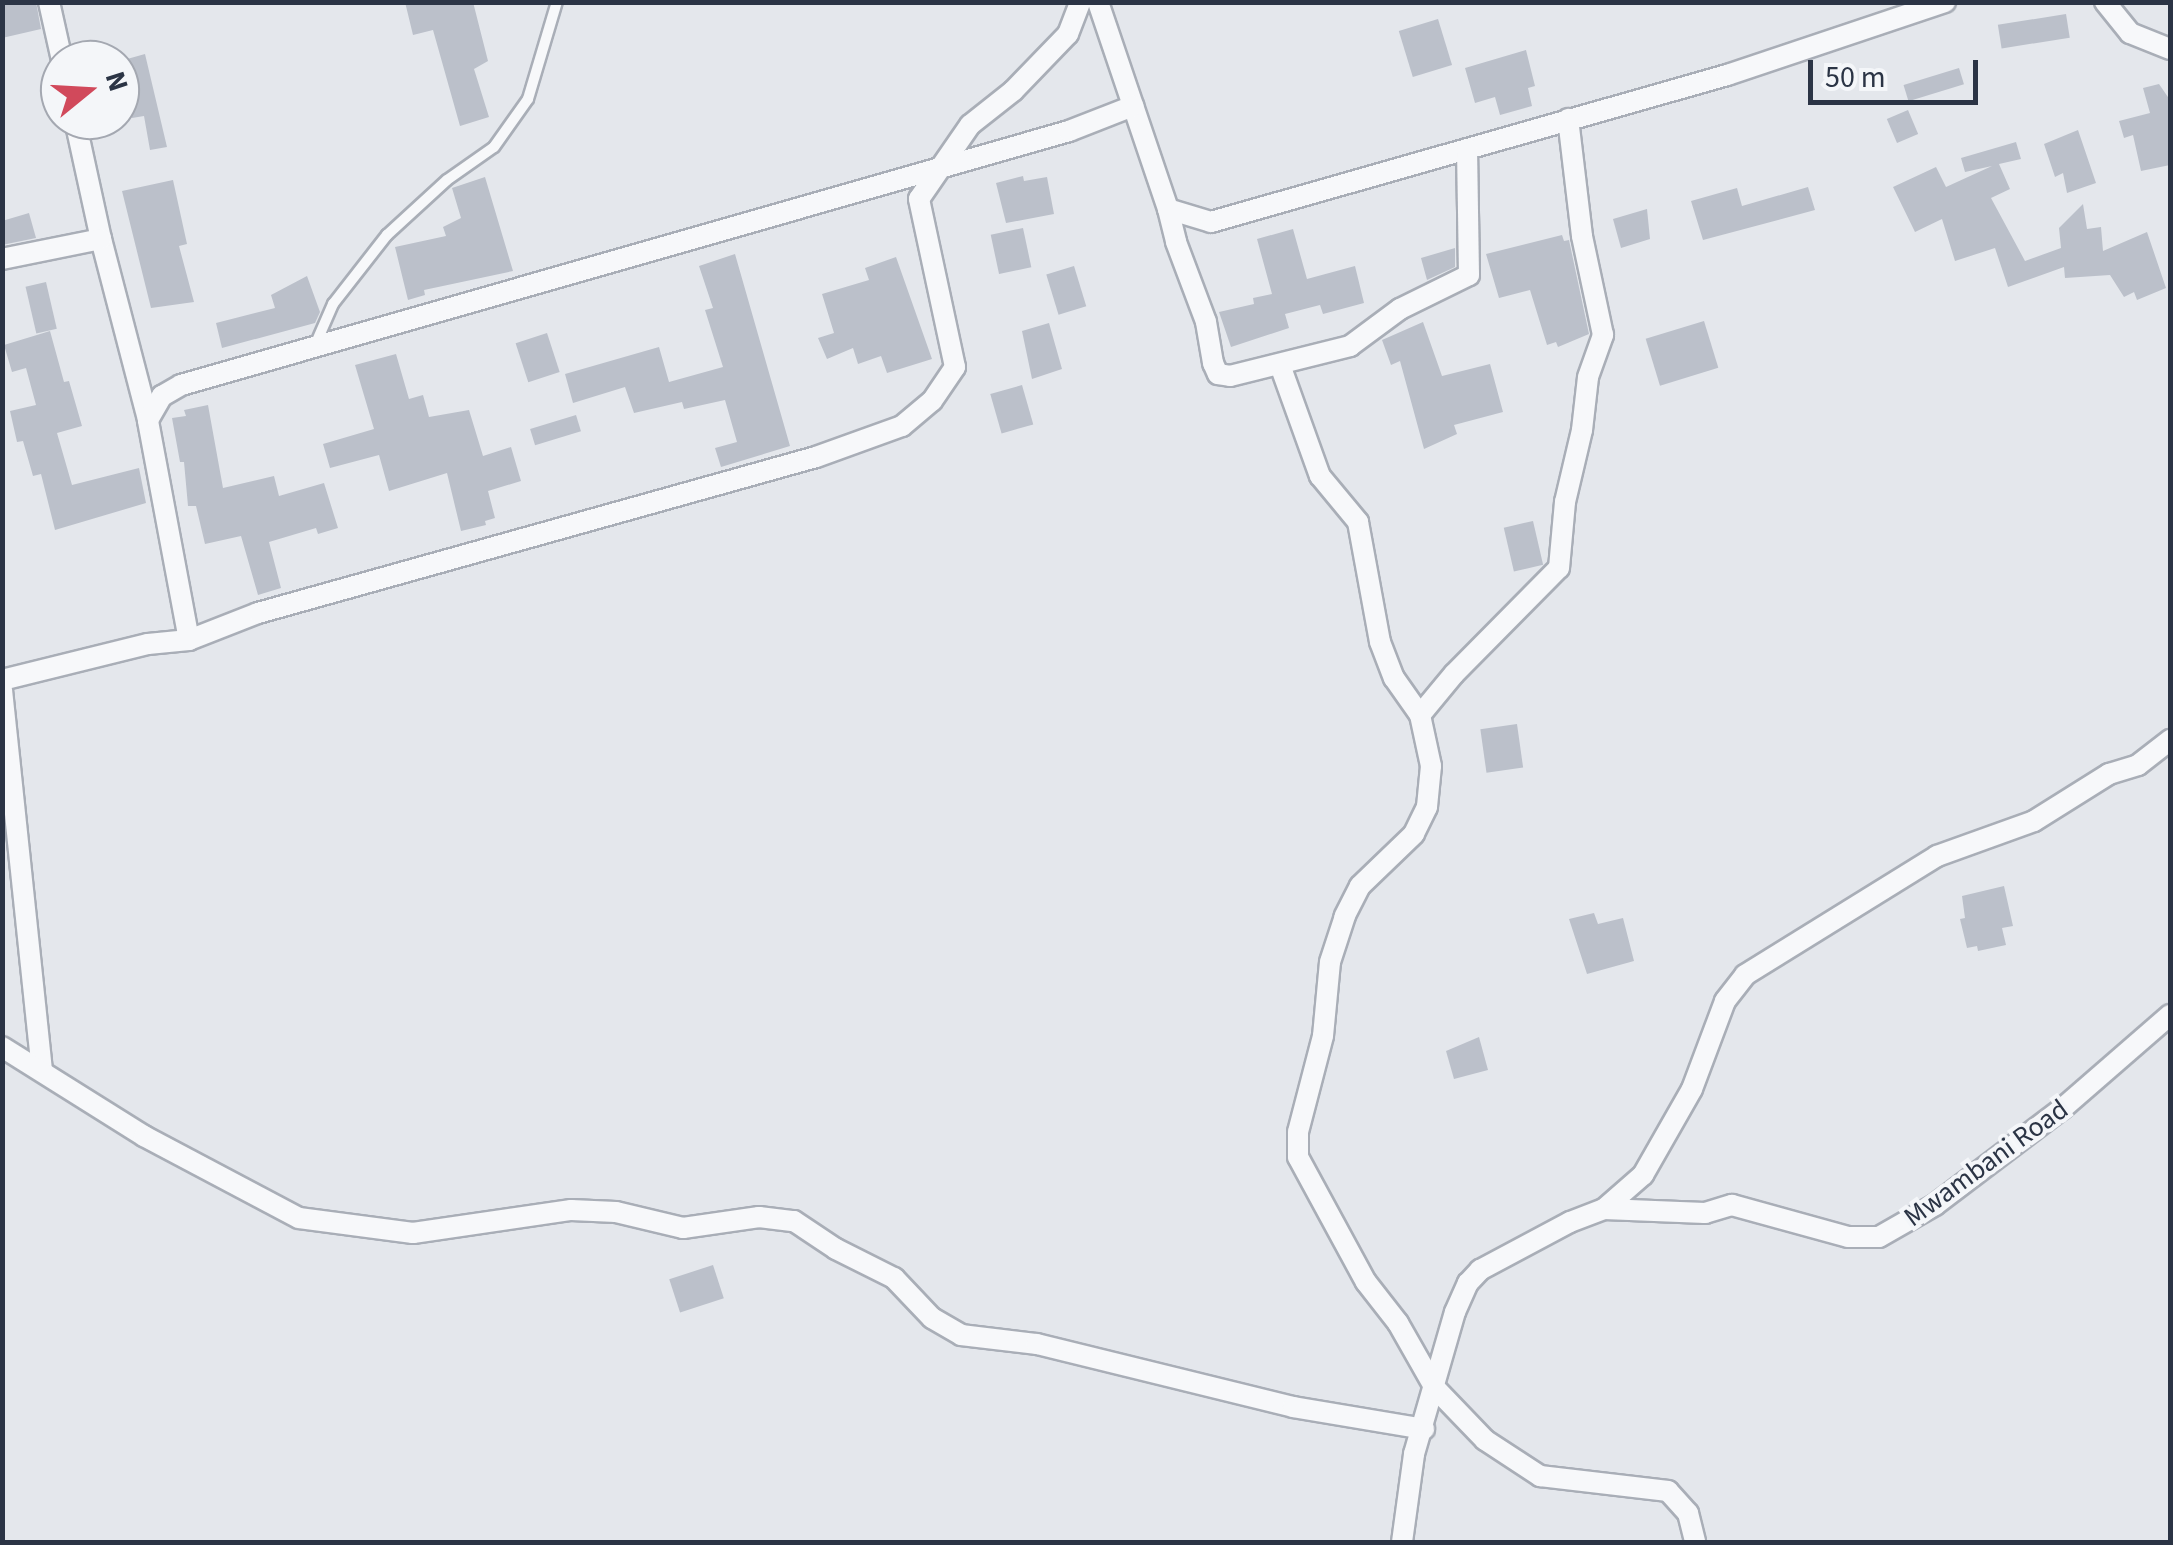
<!DOCTYPE html>
<style>
body{margin:0}
#map{position:relative;width:2173px;height:1545px;overflow:hidden;background:#e4e7ec;font-family:"Source Sans 3",sans-serif}
div>[style]{position:absolute}
[style*='--x']{left:calc(var(--x)*1px);top:calc(var(--y)*1px);width:calc(var(--w)*1px);rotate:calc(var(--a)*1deg)}
.building>*{inset:0;background:#bbc0ca;transform-origin:0 0}
.roads{filter:drop-shadow(2px 0 #a9aeb7) drop-shadow(-2px 0 #a9aeb7) drop-shadow(0 2px #a9aeb7) drop-shadow(0 -2px #a9aeb7)}
.lane>*{height:10px;margin:-5px;padding:0 5px;transform-origin:5px;border-radius:5px;background:#f7f8fa}
.street>*{height:20px;margin:-10px;padding:0 10px;transform-origin:10px;border-radius:10px;background:#f7f8fa}
span{translate:-50% -50%;white-space:nowrap;text-align:center;line-height:1.15;-webkit-text-stroke:8px #f4f6f9;paint-order:stroke}
.street-label{font-size:28px;color:#2b3445}
.frame{position:absolute;inset:0;border:5px solid #2b3445;pointer-events:none}
.north{position:absolute;left:40px;top:40px;width:100px;height:100px;box-sizing:border-box;background:#f4f6f9;border:2px solid #a4a8b1;border-radius:50%;rotate:72deg;font-size:28px;font-weight:700;line-height:40px;text-align:center;color:#2b3445}
.north::after{content:'';display:block;margin:auto;width:35px;height:45px;background:#d1495b;clip-path:polygon(50% 0,100% 100%,50% 72%,0 100%)}
.scale{position:absolute;left:1808px;top:60px;width:170px;height:45px;box-sizing:border-box;border:5px solid #2b3445;border-top:0;padding-left:12px;font-size:30px;line-height:35px;white-space:nowrap;color:#2b3445;-webkit-text-stroke:8px #f4f6f9;paint-order:stroke}
</style>
<div id="map">
<div class="building">
<i style="clip-path:polygon(2px 2px,36px 2px,41px 29px,2px 38px)"></i>
<i style="clip-path:polygon(405px 2px,473px 2px,488px 61px,474px 69px,489px 117px,460px 126px,433px 30px,413px 35px)"></i>
<i style="left:2066px;top:14px;width:24px;height:69px;rotate:81deg"></i>
<i style="left:1438px;top:19px;width:48px;height:41px;rotate:73deg"></i>
<i style="clip-path:polygon(1526px 50px,1535px 86px,1528px 88px,1532px 106px,1500px 115px,1495px 97px,1475px 103px,1465px 68px)"></i>
<i style="clip-path:polygon(145px 54px,167px 147px,150px 150px,144px 116px,132px 118px,127px 90px,120px 92px,120px 61px)"></i>
<i style="left:1959px;top:68px;width:17px;height:58px;rotate:73deg"></i>
<i style="clip-path:polygon(2159px 84px,2170px 100px,2170px 165px,2141px 171px,2133px 135px,2124px 138px,2119px 121px,2150px 113px,2143px 88px)"></i>
<i style="left:1908px;top:110px;width:26px;height:23px;rotate:67deg"></i>
<i style="clip-path:polygon(2078px 130px,2096px 183px,2067px 193px,2063px 173px,2055px 177px,2044px 144px)"></i>
<i style="clip-path:polygon(2016px 142px,2021px 159px,1999px 164px,2010px 189px,1991px 198px,2025px 261px,2061px 248px,2059px 228px,2083px 204px,2087px 229px,2101px 227px,2103px 251px,2147px 232px,2166px 288px,2137px 300px,2134px 292px,2124px 297px,2110px 275px,2065px 278px,2064px 267px,2008px 287px,1995px 248px,1955px 261px,1942px 219px,1915px 232px,1893px 187px,1936px 167px,1946px 187px,1992px 166px,1965px 172px,1961px 158px)"></i>
<i style="clip-path:polygon(1023px 176px,1024px 181px,1047px 177px,1054px 214px,1006px 223px,996px 183px)"></i>
<i style="clip-path:polygon(485px 177px,513px 271px,424px 290px,425px 295px,408px 300px,395px 247px,446px 236px,443px 227px,461px 218px,452px 188px)"></i>
<i style="clip-path:polygon(173px 180px,187px 244px,179px 246px,194px 302px,151px 308px,122px 191px)"></i>
<i style="clip-path:polygon(1808px 187px,1815px 210px,1703px 240px,1691px 201px,1737px 188px,1742px 206px)"></i>
<i style="clip-path:polygon(1647px 209px,1650px 239px,1621px 248px,1613px 219px)"></i>
<i style="clip-path:polygon(29px 213px,36px 238px,2px 245px,2px 221px)"></i>
<i style="left:1023px;top:228px;width:40px;height:33px;rotate:78deg"></i>
<i style="clip-path:polygon(1293px 229px,1307px 279px,1355px 266px,1364px 303px,1323px 314px,1320px 305px,1285px 314px,1289px 328px,1231px 347px,1219px 312px,1254px 304px,1253px 298px,1272px 294px,1257px 239px)"></i>
<i style="clip-path:polygon(1562px 235px,1564px 241px,1569px 240px,1589px 334px,1558px 347px,1556px 342px,1547px 345px,1530px 290px,1499px 298px,1486px 254px)"></i>
<i style="clip-path:polygon(1455px 248px,1455px 267px,1427px 280px,1421px 258px)"></i>
<i style="clip-path:polygon(735px 254px,790px 446px,721px 467px,715px 448px,737px 442px,725px 400px,684px 409px,682px 402px,634px 413px,625px 387px,573px 403px,565px 374px,659px 347px,669px 382px,723px 367px,705px 310px,713px 308px,699px 266px)"></i>
<i style="clip-path:polygon(896px 257px,932px 359px,887px 373px,881px 356px,858px 364px,853px 348px,827px 359px,818px 338px,834px 333px,822px 294px,869px 280px,865px 268px)"></i>
<i style="left:1074px;top:266px;width:42px;height:29px;rotate:73deg"></i>
<i style="clip-path:polygon(307px 276px,320px 312px,315px 323px,222px 348px,216px 323px,275px 308px,271px 295px)"></i>
<i style="left:46px;top:282px;width:48px;height:21px;rotate:77deg"></i>
<i style="left:1704px;top:321px;width:49px;height:61px;rotate:73deg"></i>
<i style="clip-path:polygon(1423px 322px,1442px 376px,1490px 364px,1503px 412px,1454px 425px,1457px 434px,1424px 449px,1400px 361px,1391px 365px,1382px 340px)"></i>
<i style="clip-path:polygon(1049px 323px,1062px 369px,1032px 379px,1022px 331px)"></i>
<i style="clip-path:polygon(50px 331px,64px 382px,69px 381px,82px 426px,57px 433px,72px 485px,139px 468px,146px 503px,55px 530px,41px 474px,33px 476px,23px 441px,17px 442px,10px 411px,36px 405px,26px 368px,12px 372px,4px 345px)"></i>
<i style="left:547px;top:333px;width:41px;height:33px;rotate:72deg"></i>
<i style="clip-path:polygon(396px 354px,409px 399px,423px 395px,429px 417px,469px 410px,483px 456px,511px 447px,521px 481px,488px 491px,495px 518px,485px 521px,486px 525px,461px 531px,447px 473px,389px 491px,379px 455px,330px 468px,323px 444px,374px 429px,355px 365px)"></i>
<i style="left:1022px;top:385px;width:41px;height:33px;rotate:74deg"></i>
<i style="clip-path:polygon(208px 405px,223px 488px,274px 476px,279px 496px,324px 483px,338px 528px,318px 534px,316px 528px,269px 542px,281px 588px,258px 595px,241px 536px,205px 544px,196px 506px,188px 506px,184px 462px,180px 462px,172px 418px,186px 416px,184px 410px)"></i>
<i style="left:576px;top:415px;width:17px;height:48px;rotate:73deg"></i>
<i style="left:1533px;top:521px;width:45px;height:30px;rotate:77deg"></i>
<i style="left:1517px;top:724px;width:44px;height:37px;rotate:82deg"></i>
<i style="clip-path:polygon(2004px 886px,2013px 926px,2002px 928px,2006px 945px,1978px 951px,1977px 946px,1967px 948px,1960px 919px,1965px 918px,1962px 896px)"></i>
<i style="clip-path:polygon(1594px 913px,1598px 924px,1623px 918px,1634px 961px,1587px 974px,1569px 919px)"></i>
<i style="clip-path:polygon(1479px 1037px,1488px 1070px,1454px 1079px,1446px 1051px)"></i>
<i style="left:713px;top:1265px;width:35px;height:46px;rotate:72deg"></i>
</div>
<div class="roads">
<div class="lane">
<i style="--x:316;--y:343;--w:43;--a:-66.4"></i>
<i style="--x:333;--y:304;--w:88;--a:-52"></i>
<i style="--x:387;--y:235;--w:81;--a:-42.5"></i>
<i style="--x:447;--y:180;--w:57;--a:-35.1"></i>
<i style="--x:494;--y:147;--w:59;--a:-54.7"></i>
<i style="--x:528;--y:99;--w:101;--a:-73.4"></i>
</div>
<div class="street">
<i style="--x:49;--y:2;--w:59;--a:77.4"></i>
<i style="--x:1098;--y:2;--w:219;--a:71.3"></i>
<i style="--x:1168;--y:209;--w:45;--a:16.8"></i>
<i style="--x:1211;--y:222;--w:537;--a:-15.9"></i>
<i style="--x:1727;--y:75;--w:230;--a:-18.5"></i>
<i style="--x:2105;--y:2;--w:40;--a:51"></i>
<i style="--x:2130;--y:33;--w:43;--a:21.8"></i>
<i style="--x:75;--y:120;--w:122;--a:77.7"></i>
<i style="--x:101;--y:239;--w:187;--a:75.4"></i>
<i style="--x:1168;--y:209;--w:34;--a:76"></i>
<i style="--x:1176;--y:242;--w:85;--a:69.4"></i>
<i style="--x:1206;--y:322;--w:42;--a:80.3"></i>
<i style="--x:1213;--y:363;--w:12;--a:66"></i>
<i style="--x:1218;--y:374;--w:12;--a:9"></i>
<i style="--x:1230;--y:376;--w:124;--a:-14"></i>
<i style="--x:1350;--y:346;--w:62;--a:-36.5"></i>
<i style="--x:1400;--y:309;--w:77;--a:-26.2"></i>
<i style="--x:1469;--y:275;--w:126;--a:-90.9"></i>
<i style="--x:2;--y:259;--w:101;--a:-11.4"></i>
<i style="--x:1280;--y:365;--w:118;--a:70.2"></i>
<i style="--x:1320;--y:476;--w:60;--a:50.4"></i>
<i style="--x:1358;--y:522;--w:122;--a:79.6"></i>
<i style="--x:1380;--y:642;--w:39;--a:69"></i>
<i style="--x:1394;--y:678;--w:45;--a:54.9"></i>
<i style="--x:1420;--y:715;--w:52;--a:77.8"></i>
<i style="--x:1431;--y:766;--w:41;--a:95.6"></i>
<i style="--x:1427;--y:807;--w:30;--a:116"></i>
<i style="--x:1414;--y:834;--w:75;--a:136.1"></i>
<i style="--x:1360;--y:886;--w:34;--a:117"></i>
<i style="--x:1345;--y:916;--w:48;--a:108.1"></i>
<i style="--x:1330;--y:962;--w:74;--a:95.4"></i>
<i style="--x:1323;--y:1036;--w:99;--a:104.6"></i>
<i style="--x:1298;--y:1132;--w:25;--a:90"></i>
<i style="--x:1298;--y:1157;--w:142;--a:61.5"></i>
<i style="--x:1366;--y:1282;--w:52;--a:52"></i>
<i style="--x:1398;--y:1323;--w:75;--a:60.4"></i>
<i style="--x:1435;--y:1388;--w:72;--a:46.1"></i>
<i style="--x:1485;--y:1440;--w:66;--a:33.2"></i>
<i style="--x:1540;--y:1476;--w:129;--a:6.7"></i>
<i style="--x:1668;--y:1491;--w:30;--a:48"></i>
<i style="--x:1688;--y:1513;--w:30;--a:76"></i>
<i style="--x:189;--y:640;--w:224;--a:-100.6"></i>
<i style="--x:148;--y:420;--w:28;--a:-60"></i>
<i style="--x:162;--y:396;--w:22;--a:-30"></i>
<i style="--x:181;--y:385;--w:924;--a:-15.96"></i>
<i style="--x:1069;--y:131;--w:69;--a:-21.3"></i>
<i style="--x:2;--y:680;--w:150;--a:-13.9"></i>
<i style="--x:148;--y:644;--w:41;--a:-5.6"></i>
<i style="--x:189;--y:640;--w:74;--a:-21.4"></i>
<i style="--x:258;--y:613;--w:579;--a:-15.62"></i>
<i style="--x:816;--y:457;--w:91;--a:-19.8"></i>
<i style="--x:902;--y:426;--w:39;--a:-40"></i>
<i style="--x:932;--y:401;--w:41;--a:-55.9"></i>
<i style="--x:955;--y:367;--w:172;--a:-102.1"></i>
<i style="--x:919;--y:199;--w:90;--a:-55.4"></i>
<i style="--x:970;--y:125;--w:55;--a:-38.3"></i>
<i style="--x:1013;--y:91;--w:79;--a:-46"></i>
<i style="--x:1068;--y:34;--w:34;--a:-69"></i>
<i style="--x:2;--y:690;--w:381;--a:84"></i>
<i style="--x:1420;--y:715;--w:53;--a:-50.3"></i>
<i style="--x:1454;--y:674;--w:149;--a:-45.3"></i>
<i style="--x:1559;--y:568;--w:66;--a:-84.8"></i>
<i style="--x:1565;--y:502;--w:74;--a:-76.7"></i>
<i style="--x:1582;--y:430;--w:53;--a:-83.5"></i>
<i style="--x:1588;--y:377;--w:45;--a:-70.3"></i>
<i style="--x:1603;--y:335;--w:101;--a:-102"></i>
<i style="--x:1582;--y:236;--w:118;--a:-96.8"></i>
<i style="--x:2;--y:1047;--w:168;--a:32.1"></i>
<i style="--x:144;--y:1136;--w:175;--a:27.9"></i>
<i style="--x:299;--y:1218;--w:115;--a:7.5"></i>
<i style="--x:413;--y:1233;--w:160;--a:-8.3"></i>
<i style="--x:571;--y:1210;--w:45;--a:2.5"></i>
<i style="--x:616;--y:1212;--w:69;--a:13.4"></i>
<i style="--x:683;--y:1228;--w:77;--a:-8.2"></i>
<i style="--x:759;--y:1217;--w:35;--a:7"></i>
<i style="--x:794;--y:1221;--w:50;--a:33.7"></i>
<i style="--x:836;--y:1249;--w:65;--a:26.6"></i>
<i style="--x:894;--y:1278;--w:55;--a:46.5"></i>
<i style="--x:932;--y:1318;--w:34;--a:30"></i>
<i style="--x:961;--y:1335;--w:77;--a:6.8"></i>
<i style="--x:1037;--y:1344;--w:264;--a:13.8"></i>
<i style="--x:1293;--y:1407;--w:133;--a:9.5"></i>
<i style="--x:1604;--y:1209;--w:52;--a:-41.1"></i>
<i style="--x:1643;--y:1175;--w:99;--a:-60.3"></i>
<i style="--x:1692;--y:1089;--w:94;--a:-69.4"></i>
<i style="--x:1725;--y:1001;--w:33;--a:-52"></i>
<i style="--x:1745;--y:975;--w:226;--a:-31.8"></i>
<i style="--x:1937;--y:856;--w:103;--a:-19.8"></i>
<i style="--x:2034;--y:821;--w:89;--a:-32.1"></i>
<i style="--x:2109;--y:774;--w:30;--a:-17"></i>
<i style="--x:2138;--y:765;--w:41;--a:-38"></i>
<i style="--x:1402;--y:1542;--w:89;--a:-82.2"></i>
<i style="--x:1414;--y:1454;--w:148;--a:-73.9"></i>
<i style="--x:1455;--y:1312;--w:32;--a:-66"></i>
<i style="--x:1468;--y:1283;--w:18;--a:-47"></i>
<i style="--x:1480;--y:1270;--w:102;--a:-28.1"></i>
<i style="--x:1570;--y:1222;--w:36;--a:-21"></i>
<i style="--x:1604;--y:1209;--w:101;--a:2.3"></i>
<i style="--x:1705;--y:1213;--w:28;--a:-17"></i>
<i style="--x:1732;--y:1205;--w:120;--a:15.4"></i>
<i style="--x:1848;--y:1237;--w:31;--a:0"></i>
<i style="--x:1879;--y:1237;--w:64;--a:-29.7"></i>
<i style="--x:1935;--y:1205;--w:161;--a:-37.2"></i>
<i style="--x:2063;--y:1108;--w:142;--a:-41"></i>
</div>
</div>
<div class="street-label">
<span style="left:1986px;top:1163px;rotate:-36deg">Mwambani Road</span>
</div>
<div class="frame"></div>
<div class="north">N</div>
<div class="scale">50 m</div>
</div>
